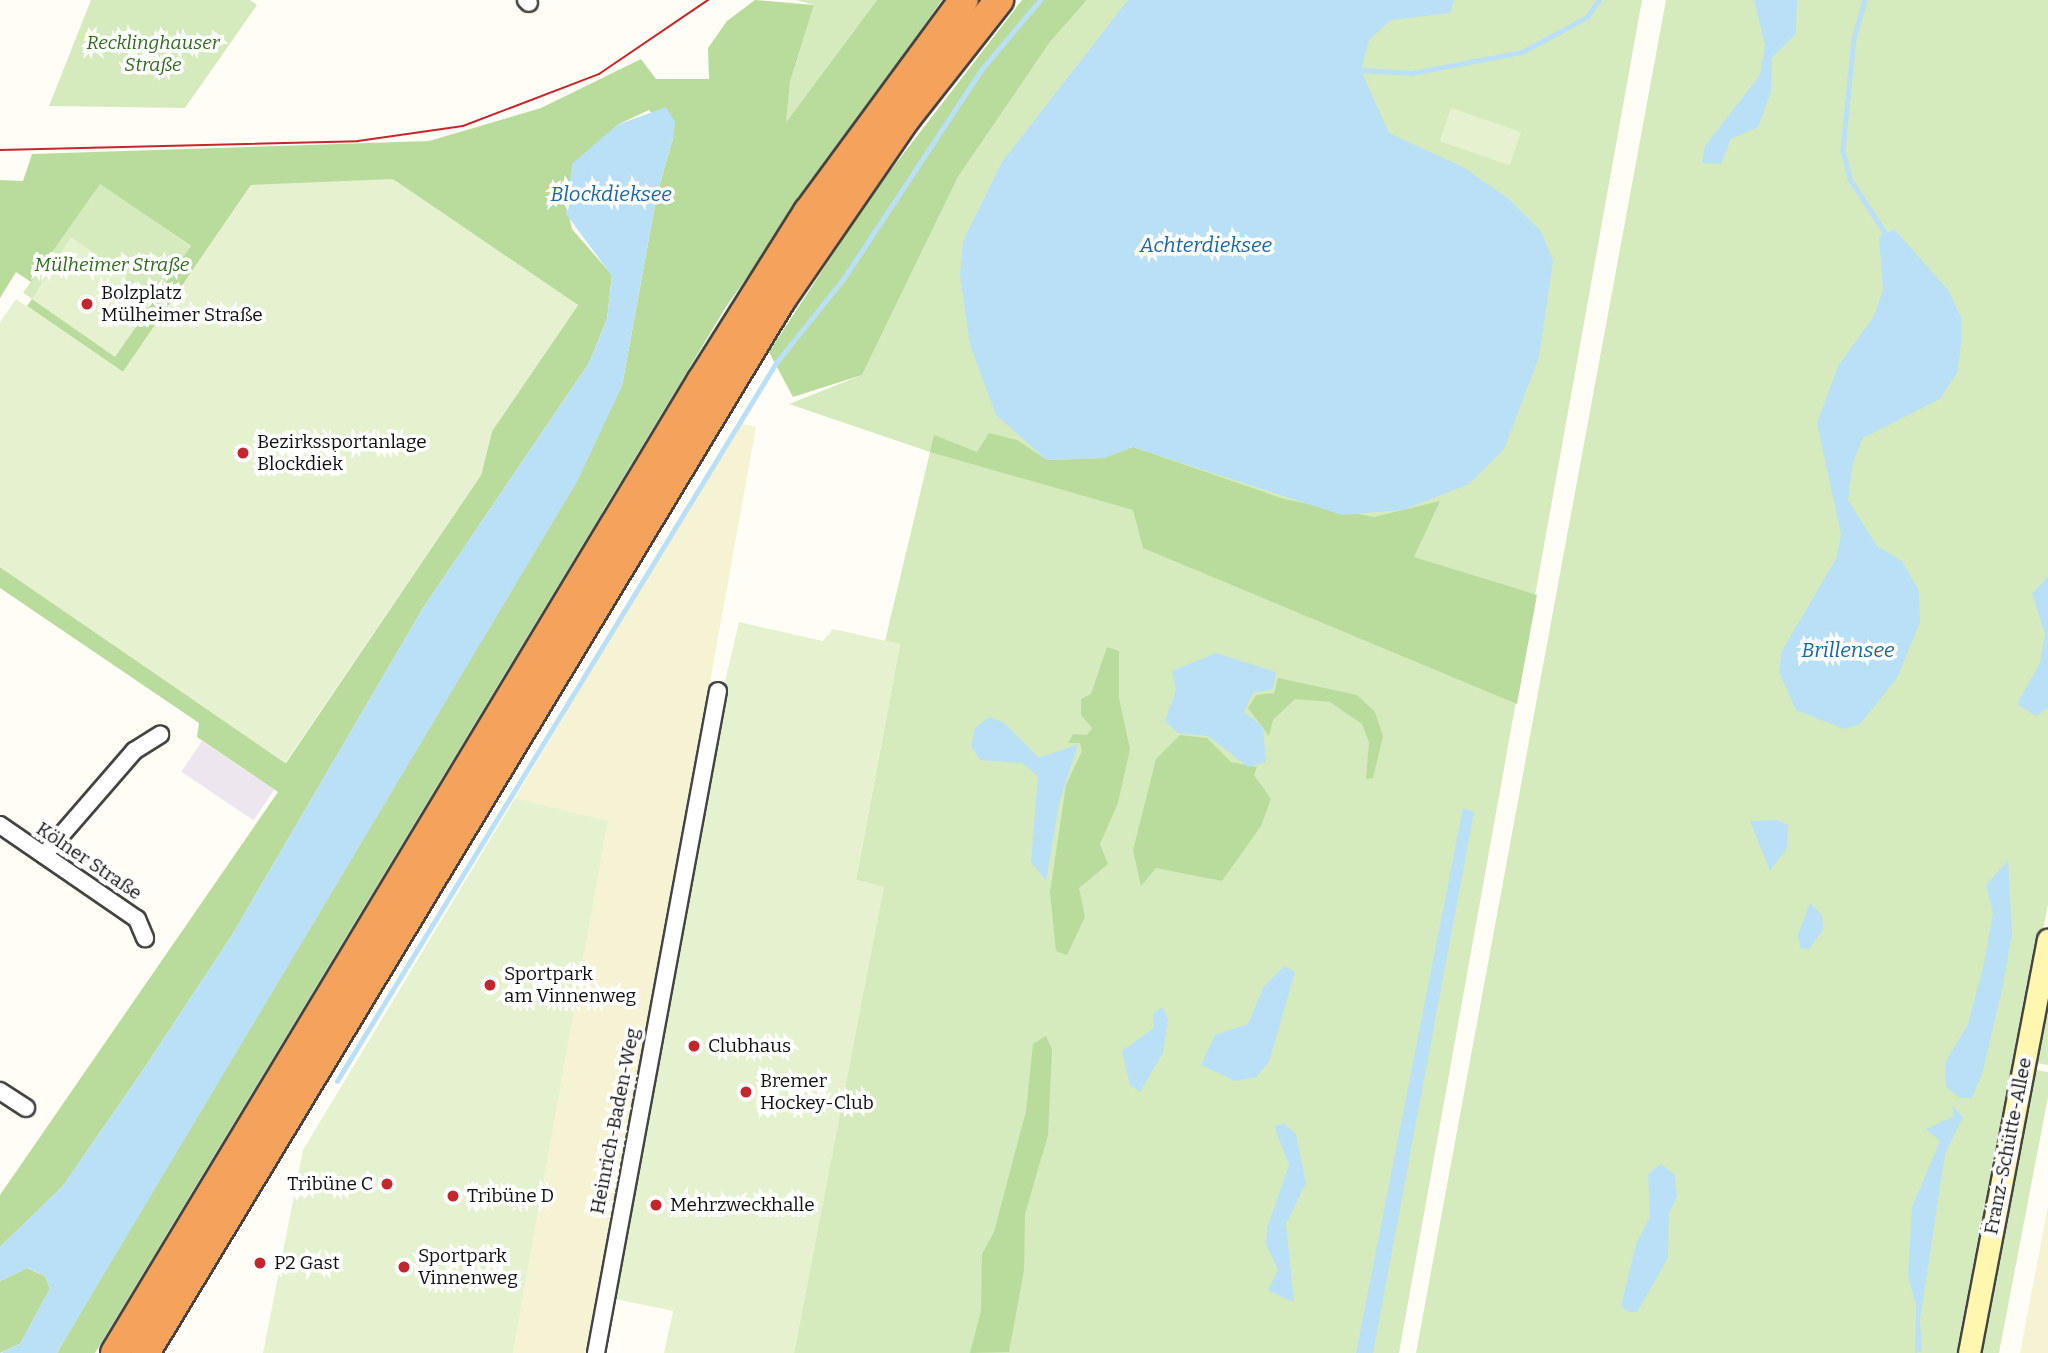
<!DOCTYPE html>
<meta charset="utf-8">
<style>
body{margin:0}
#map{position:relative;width:2048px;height:1353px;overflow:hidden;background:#fffdf5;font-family:Bitter,serif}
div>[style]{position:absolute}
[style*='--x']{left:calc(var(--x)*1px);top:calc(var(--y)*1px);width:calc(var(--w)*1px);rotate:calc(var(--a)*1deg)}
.industrial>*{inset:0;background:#eee6ef;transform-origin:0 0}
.farmland>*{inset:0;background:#f6f3d4}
.green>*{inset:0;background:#d5ebbd;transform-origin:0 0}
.forest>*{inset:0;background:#b9dc9c}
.pitch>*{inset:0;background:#e6f2cf;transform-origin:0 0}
.water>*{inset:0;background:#b9e0f7}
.stream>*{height:4.5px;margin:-2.25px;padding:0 2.25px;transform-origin:2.25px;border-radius:2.25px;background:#b9e0f7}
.roads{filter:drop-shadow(2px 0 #444) drop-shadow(-2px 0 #444) drop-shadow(0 2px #444) drop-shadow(0 -2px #444)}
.minor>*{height:16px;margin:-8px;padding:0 8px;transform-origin:8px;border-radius:8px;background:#fff}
.secondary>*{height:21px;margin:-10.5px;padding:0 10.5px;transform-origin:10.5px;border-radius:10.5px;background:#fff6b0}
.motorway>*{height:28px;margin:-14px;padding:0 14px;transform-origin:14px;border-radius:14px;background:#f5a25d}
.tram>*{height:2px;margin:-1px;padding:0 1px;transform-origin:1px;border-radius:1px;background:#c4262e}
.dots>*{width:19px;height:19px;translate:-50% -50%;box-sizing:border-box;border:4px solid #fff;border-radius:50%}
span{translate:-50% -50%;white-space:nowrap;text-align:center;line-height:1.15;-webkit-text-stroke:7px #fff;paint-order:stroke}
.park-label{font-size:19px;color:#2f6b1f;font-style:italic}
.poi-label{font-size:19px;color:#111}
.left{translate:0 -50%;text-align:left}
.right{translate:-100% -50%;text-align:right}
.street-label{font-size:19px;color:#111}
.water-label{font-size:21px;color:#1768a6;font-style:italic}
</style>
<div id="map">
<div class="industrial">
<i style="left:202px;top:741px;width:87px;height:37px;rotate:34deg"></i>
</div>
<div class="farmland">
<i style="clip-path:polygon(739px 423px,756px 427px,589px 1353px,513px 1353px,608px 821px,515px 798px)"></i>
<i style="clip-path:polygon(2048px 1206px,2048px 1353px,2020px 1353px)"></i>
</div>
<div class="green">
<i style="clip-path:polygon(91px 0,250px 0,257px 5px,185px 108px,49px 106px)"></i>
<i style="clip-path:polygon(796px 0,877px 0,785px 123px,790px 82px,814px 5px)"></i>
<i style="clip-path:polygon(1087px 0,1642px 0,1399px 1353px,794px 1353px,883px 887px,856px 880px,900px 644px,885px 641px,930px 452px,789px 404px,862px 375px,958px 177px,1050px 42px)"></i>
<i style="clip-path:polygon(1666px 0,2048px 0,2048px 904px,1963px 1353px,1416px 1353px)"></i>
<i style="left:100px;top:183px;width:112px;height:134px;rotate:35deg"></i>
<i style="clip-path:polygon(2048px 973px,2048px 1065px,2031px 1062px)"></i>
<i style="clip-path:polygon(2030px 1069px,2048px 1072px,2048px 1097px,1999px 1353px,1975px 1353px)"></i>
</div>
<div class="forest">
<i style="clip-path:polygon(755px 0,814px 5px,790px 82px,786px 122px,877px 0,942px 0,726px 307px,95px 1353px,57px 1353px,622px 386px,657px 194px,673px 138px,649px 110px,617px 125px,564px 192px,572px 229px,612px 275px,607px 319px,589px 363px,423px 608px,232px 935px,143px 1070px,63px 1186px,0 1247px,0 1195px,278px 792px,197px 737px,199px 723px,0 588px,0 567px,286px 763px,481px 475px,492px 431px,578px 305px,251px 185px,123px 372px,27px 306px,32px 299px,115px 356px,191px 246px,100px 184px,31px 282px,16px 272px,0 298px,0 180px,23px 181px,32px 154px,429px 141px,541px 108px,641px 59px,656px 79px,709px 79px,708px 48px,727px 21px)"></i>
<i style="clip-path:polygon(1022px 0,1087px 0,1050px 42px,958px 177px,862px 375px,793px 397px,769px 352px,873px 193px)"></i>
<i style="clip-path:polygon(989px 433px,1017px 440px,1047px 460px,1104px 458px,1133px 447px,1284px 499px,1374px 517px,1440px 501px,1414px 557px,1537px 595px,1517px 704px,1143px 548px,1133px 510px,930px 452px,934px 435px,977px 452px)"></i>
<i style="clip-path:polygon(1107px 647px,1119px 651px,1119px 698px,1130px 749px,1118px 803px,1100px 844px,1108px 864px,1079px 888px,1085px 917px,1067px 955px,1056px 951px,1050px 892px,1066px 785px,1082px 751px,1080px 743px,1068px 743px,1073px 734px,1087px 735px,1092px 728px,1081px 715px,1081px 699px,1091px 694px)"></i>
<i style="clip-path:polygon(1278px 678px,1357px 695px,1375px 712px,1383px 736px,1373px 778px,1366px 779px,1369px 742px,1362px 724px,1330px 702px,1295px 699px,1273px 720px,1269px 736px,1248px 708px,1256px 695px,1274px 693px)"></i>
<i style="clip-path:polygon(1180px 735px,1207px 738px,1231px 762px,1257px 767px,1254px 775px,1271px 799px,1261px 826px,1222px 881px,1156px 868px,1141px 886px,1133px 850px,1156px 759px)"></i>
<i style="clip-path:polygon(1046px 1036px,1052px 1049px,1048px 1135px,1025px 1214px,1024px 1270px,1009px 1352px,970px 1353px,981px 1311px,982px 1254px,994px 1232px,1026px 1111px,1033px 1044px)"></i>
<i style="clip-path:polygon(27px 1268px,45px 1276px,50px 1289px,20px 1344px,0 1353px,0 1281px)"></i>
</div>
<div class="pitch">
<i style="left:1451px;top:108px;width:74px;height:35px;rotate:19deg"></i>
<i style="clip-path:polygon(393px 179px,578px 305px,492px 431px,481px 475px,285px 763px,0 567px,0 322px,16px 299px,123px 372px,251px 185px)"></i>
<i style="clip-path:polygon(71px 237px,127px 276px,117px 291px,147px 311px,115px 357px,32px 299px)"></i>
<i style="clip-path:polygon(739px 622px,823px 641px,833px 629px,900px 644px,856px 880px,884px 887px,794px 1353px,664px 1353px,673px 1311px,610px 1298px,707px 758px)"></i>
<i style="clip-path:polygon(515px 798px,608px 821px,513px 1353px,263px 1353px,303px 1150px)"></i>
</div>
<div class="water">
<i style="clip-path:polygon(1128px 0,1454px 0,1450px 13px,1391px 20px,1369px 40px,1361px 70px,1389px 133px,1463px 167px,1509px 199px,1541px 231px,1553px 261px,1539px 357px,1504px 449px,1469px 484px,1403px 510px,1342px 515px,1133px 447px,1104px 458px,1047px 460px,996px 415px,970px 345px,960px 275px,963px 241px,1002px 162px)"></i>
<i style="clip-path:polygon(1754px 0,1797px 0,1796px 34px,1772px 58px,1771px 92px,1758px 127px,1731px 139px,1721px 164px,1702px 163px,1705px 146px,1760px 75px,1765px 45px)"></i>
<i style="clip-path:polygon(666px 107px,675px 122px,673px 138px,657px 194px,622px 386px,578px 480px,57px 1353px,1px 1353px,20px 1344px,50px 1289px,45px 1276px,28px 1268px,0 1281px,0 1247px,63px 1186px,143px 1070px,232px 935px,423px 608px,589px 363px,607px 319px,612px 276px,566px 214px,572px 164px,617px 125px)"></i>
<i style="clip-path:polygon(1894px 229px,1948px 290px,1961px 317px,1961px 345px,1957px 373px,1940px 399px,1863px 438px,1853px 462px,1848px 500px,1877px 546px,1902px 561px,1919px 591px,1920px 622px,1897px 678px,1860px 724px,1844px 729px,1796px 710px,1779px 672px,1782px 651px,1837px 557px,1841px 534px,1817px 423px,1838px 366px,1874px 316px,1883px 290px,1879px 237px)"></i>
<i style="clip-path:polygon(2048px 576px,2048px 708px,2036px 716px,2017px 704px,2040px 663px,2045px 634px,2032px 594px)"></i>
<i style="clip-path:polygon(1216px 653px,1276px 672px,1273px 689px,1253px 693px,1244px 712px,1263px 727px,1266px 762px,1248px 767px,1208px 736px,1178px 733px,1165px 721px,1176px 690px,1172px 671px)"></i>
<i style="clip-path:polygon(989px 717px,1003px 722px,1039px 758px,1078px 744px,1059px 803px,1046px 881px,1031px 862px,1038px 776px,1022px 763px,980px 760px,971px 746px,975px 728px)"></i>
<i style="clip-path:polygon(1463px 808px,1474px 812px,1373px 1353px,1356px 1353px)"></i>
<i style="clip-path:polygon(1777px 820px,1788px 825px,1787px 848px,1770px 871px,1750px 821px)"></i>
<i style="clip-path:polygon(2008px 860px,2012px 933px,2003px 985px,1983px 1071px,1972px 1098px,1960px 1098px,1946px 1087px,1945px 1063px,1968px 1024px,1984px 964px,1993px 913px,1986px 885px)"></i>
<i style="clip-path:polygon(1810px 903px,1822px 915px,1823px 930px,1809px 949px,1800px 948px,1798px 935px)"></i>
<i style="clip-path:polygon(1284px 966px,1295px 972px,1269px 1062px,1256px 1077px,1235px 1081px,1201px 1065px,1215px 1035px,1248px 1024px,1264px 986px)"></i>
<i style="clip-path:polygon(1162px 1007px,1168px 1018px,1163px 1053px,1140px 1092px,1130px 1085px,1122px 1051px,1154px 1028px,1153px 1014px)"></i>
<i style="clip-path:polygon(1952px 1105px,1963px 1117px,1945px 1154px,1920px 1320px,1922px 1351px,1915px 1353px,1916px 1306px,1908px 1276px,1912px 1207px,1940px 1141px,1926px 1129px,1954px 1116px)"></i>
<i style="clip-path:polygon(1284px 1124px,1296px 1134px,1306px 1183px,1286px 1224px,1294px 1302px,1268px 1290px,1278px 1270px,1266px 1244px,1267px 1228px,1289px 1165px,1274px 1126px)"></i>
<i style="clip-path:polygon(1661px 1164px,1675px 1175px,1677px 1197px,1669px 1213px,1668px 1258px,1637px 1312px,1629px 1312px,1621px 1306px,1636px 1244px,1650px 1217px,1648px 1174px)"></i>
</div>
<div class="stream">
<i style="--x:1865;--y:0;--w:41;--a:105.8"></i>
<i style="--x:1854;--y:39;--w:112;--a:95.7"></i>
<i style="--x:1843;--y:150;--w:30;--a:76"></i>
<i style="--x:1850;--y:179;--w:66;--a:56.8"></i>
<i style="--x:1361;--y:70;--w:51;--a:3.4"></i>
<i style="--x:1412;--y:73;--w:112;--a:-10.8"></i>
<i style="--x:1522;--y:52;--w:74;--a:-28.3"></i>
<i style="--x:1587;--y:17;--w:21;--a:-55"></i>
<i style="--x:337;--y:1081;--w:842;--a:-58.56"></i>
<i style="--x:776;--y:363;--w:109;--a:-51.3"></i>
<i style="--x:844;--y:278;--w:250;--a:-56.6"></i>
<i style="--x:982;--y:69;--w:90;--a:-50"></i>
</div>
<div class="roads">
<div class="minor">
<i style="--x:526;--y:0;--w:4;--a:45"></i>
<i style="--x:0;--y:825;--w:166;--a:34.5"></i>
<i style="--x:137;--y:919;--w:21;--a:67"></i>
<i style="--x:44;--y:855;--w:138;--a:-49.1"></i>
<i style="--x:134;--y:751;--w:31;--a:-32"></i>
<i style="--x:0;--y:1091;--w:31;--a:33"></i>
<i style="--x:596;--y:1353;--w:673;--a:-79.56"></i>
</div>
<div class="secondary">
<i style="--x:1969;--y:1353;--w:421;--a:-79.2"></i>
</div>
<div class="motorway">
<i style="--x:115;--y:1353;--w:1136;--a:-58.9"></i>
<i style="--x:702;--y:380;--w:199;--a:-57.8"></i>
<i style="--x:808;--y:212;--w:263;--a:-53.7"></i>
<i style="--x:145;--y:1353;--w:1230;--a:-58.87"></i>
<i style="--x:781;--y:300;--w:222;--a:-55.5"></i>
<i style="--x:907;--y:117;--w:149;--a:-51.8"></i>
</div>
</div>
<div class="tram">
<i style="--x:0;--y:150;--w:358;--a:-1.4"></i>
<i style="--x:358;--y:141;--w:106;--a:-8.1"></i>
<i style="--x:463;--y:126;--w:146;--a:-20.9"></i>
<i style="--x:599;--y:74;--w:132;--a:-34.2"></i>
</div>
<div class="dots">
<i style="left:87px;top:304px;background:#c4262e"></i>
<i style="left:243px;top:453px;background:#c4262e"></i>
<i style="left:490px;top:985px;background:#c4262e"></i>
<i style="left:694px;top:1046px;background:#c4262e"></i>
<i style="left:746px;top:1092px;background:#c4262e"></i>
<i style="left:387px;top:1184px;background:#c4262e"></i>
<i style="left:453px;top:1196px;background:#c4262e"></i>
<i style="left:656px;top:1205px;background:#c4262e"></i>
<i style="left:260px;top:1263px;background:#c4262e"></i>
<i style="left:404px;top:1267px;background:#c4262e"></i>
</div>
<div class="park-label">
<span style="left:153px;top:54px">Recklinghauser<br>Straße</span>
<span style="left:112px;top:265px">Mülheimer Straße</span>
</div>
<div class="poi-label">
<span class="left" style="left:101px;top:304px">Bolzplatz<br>Mülheimer Straße</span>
<span class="left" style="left:257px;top:453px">Bezirkssportanlage<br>Blockdiek</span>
<span class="left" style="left:504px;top:985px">Sportpark<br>am Vinnenweg</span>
<span class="left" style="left:708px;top:1046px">Clubhaus</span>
<span class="left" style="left:760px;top:1092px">Bremer<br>Hockey-Club</span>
<span class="right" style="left:373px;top:1184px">Tribüne C</span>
<span class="left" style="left:467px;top:1196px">Tribüne D</span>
<span class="left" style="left:670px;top:1205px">Mehrzweckhalle</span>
<span class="left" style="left:418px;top:1267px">Sportpark<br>Vinnenweg</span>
<span class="left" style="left:274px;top:1263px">P2 Gast</span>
</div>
<div class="street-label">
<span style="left:89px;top:861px;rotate:34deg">Kölner Straße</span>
<span style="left:615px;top:1121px;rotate:-79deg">Heinrich-Baden-Weg</span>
<span style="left:2008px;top:1146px;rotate:-79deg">Franz-Schütte-Allee</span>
</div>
<div class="water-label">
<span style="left:611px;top:194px">Blockdieksee</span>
<span style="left:1206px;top:245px">Achterdieksee</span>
<span style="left:1848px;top:650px">Brillensee</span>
</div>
</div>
